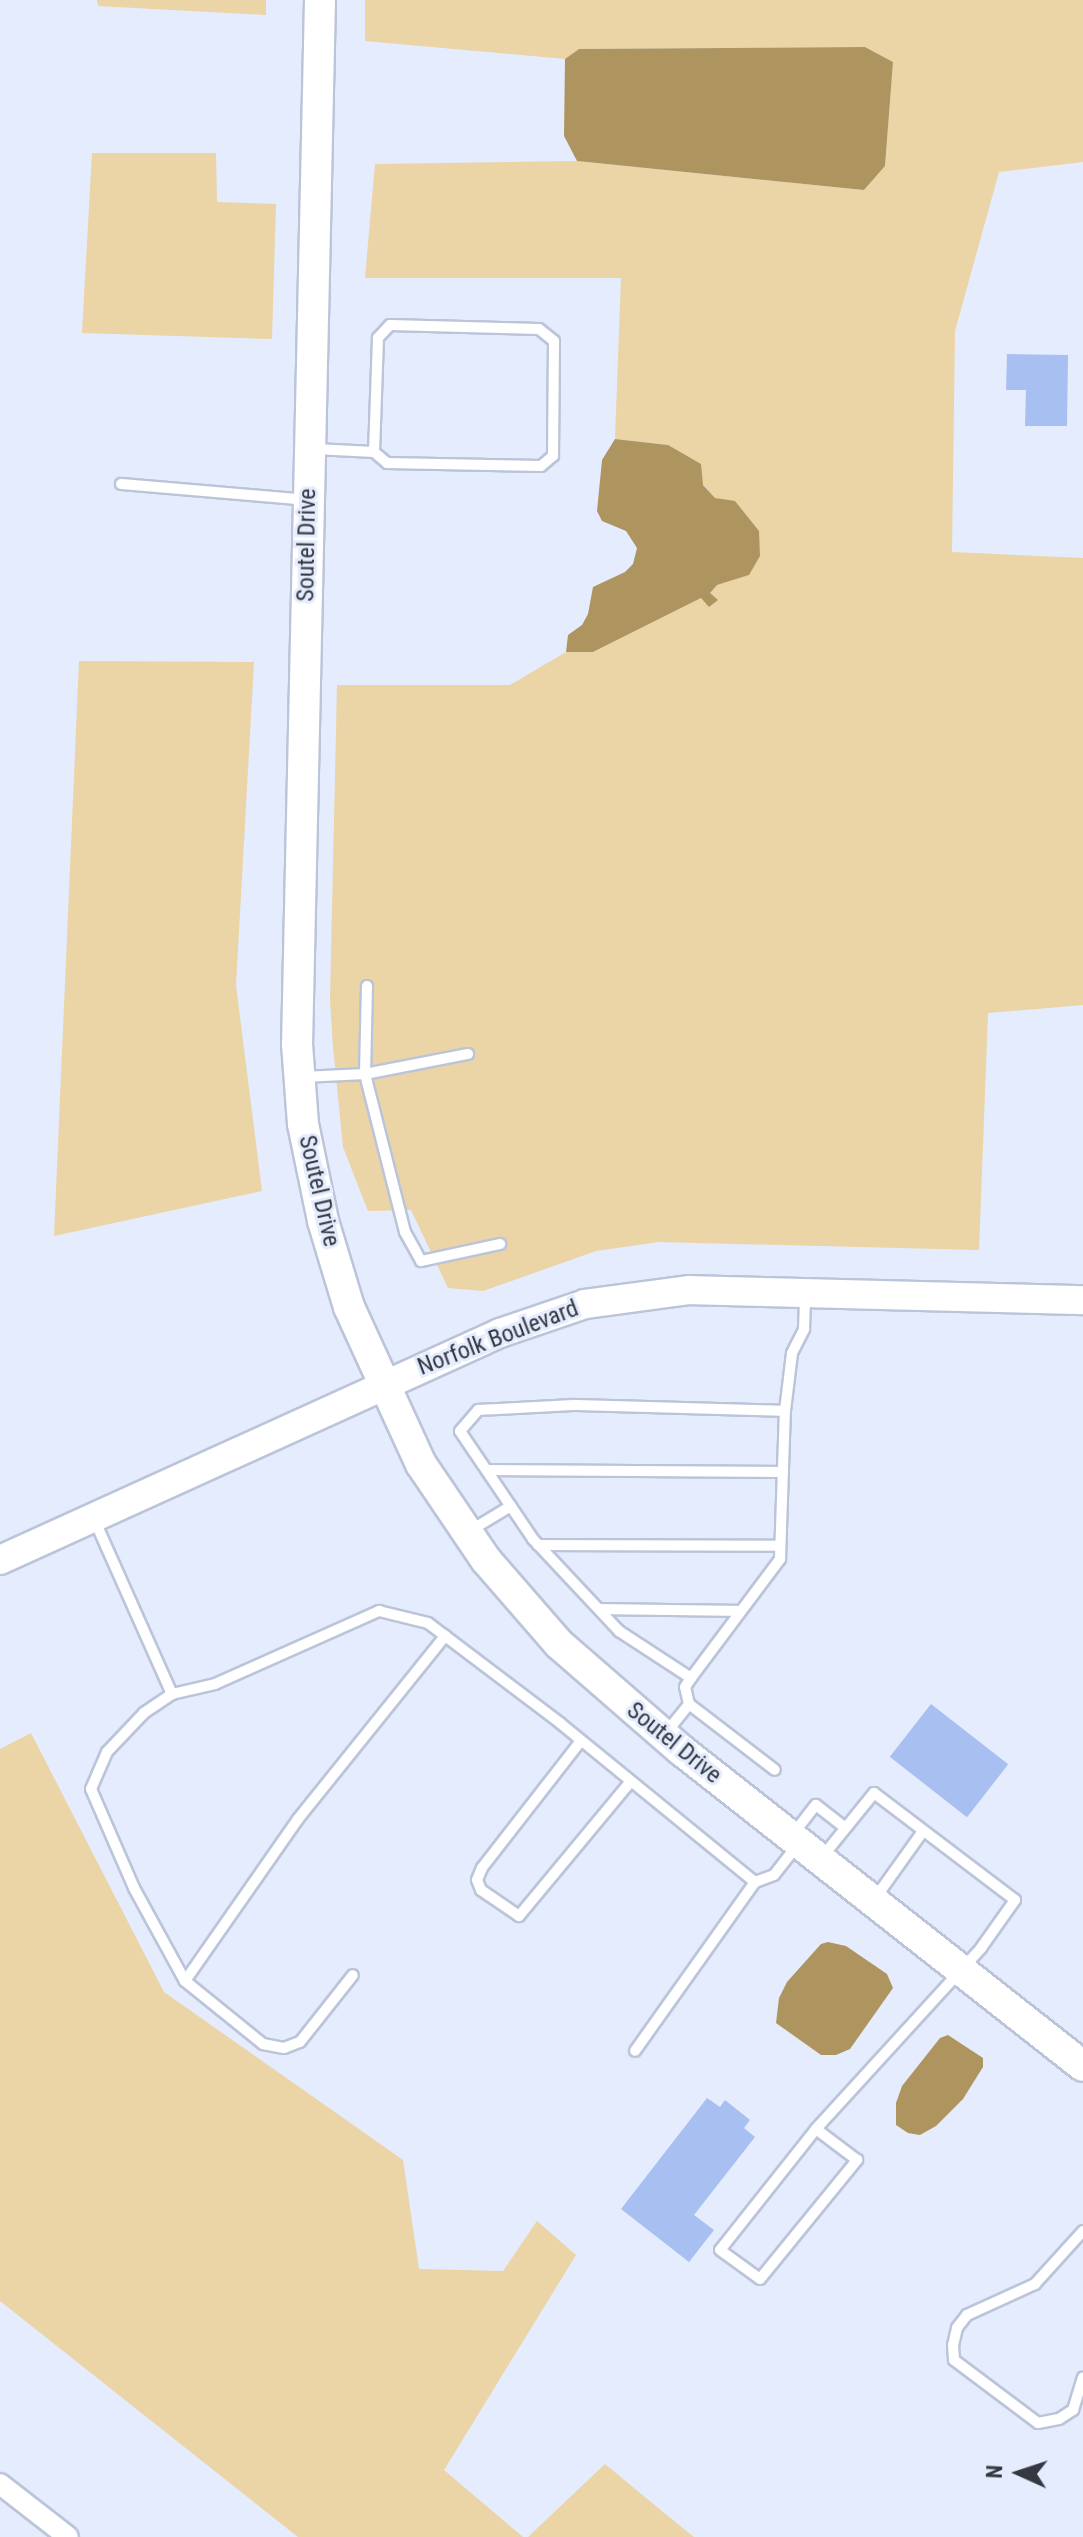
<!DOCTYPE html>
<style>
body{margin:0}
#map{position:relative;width:1083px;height:2537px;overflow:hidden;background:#e4ecfd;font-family:"Roboto Condensed",sans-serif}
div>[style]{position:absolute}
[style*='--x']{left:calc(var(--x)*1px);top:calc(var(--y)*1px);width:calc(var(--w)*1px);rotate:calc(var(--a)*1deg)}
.green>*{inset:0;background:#ebd4a5}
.water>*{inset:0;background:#ae9560}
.building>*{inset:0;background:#a8bff2;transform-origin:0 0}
.roads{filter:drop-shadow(2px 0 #bbc4d9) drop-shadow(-2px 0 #bbc4d9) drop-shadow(0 2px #bbc4d9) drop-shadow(0 -2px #bbc4d9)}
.lane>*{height:10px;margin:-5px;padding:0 5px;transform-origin:5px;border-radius:5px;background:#fff}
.street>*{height:20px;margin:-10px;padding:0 10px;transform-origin:10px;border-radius:10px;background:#fff}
.secondary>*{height:28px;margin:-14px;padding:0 14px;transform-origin:14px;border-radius:14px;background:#fff}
.primary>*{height:30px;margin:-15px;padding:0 15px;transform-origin:15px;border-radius:15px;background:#fff}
span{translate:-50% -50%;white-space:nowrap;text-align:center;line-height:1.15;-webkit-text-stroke:6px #e4ecfd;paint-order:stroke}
.street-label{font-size:24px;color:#353841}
.north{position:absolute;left:979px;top:2433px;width:80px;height:80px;-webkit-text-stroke:6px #e4ecfd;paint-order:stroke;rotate:273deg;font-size:22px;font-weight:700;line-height:32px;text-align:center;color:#353841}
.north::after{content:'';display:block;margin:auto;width:28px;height:36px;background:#353841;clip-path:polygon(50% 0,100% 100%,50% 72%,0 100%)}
</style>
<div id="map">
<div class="green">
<i style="clip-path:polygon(97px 0,266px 0,266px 15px,98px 6px)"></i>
<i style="clip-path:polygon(365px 0,1083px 0,1083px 162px,999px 172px,955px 331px,952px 552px,1083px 558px,1083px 1005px,988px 1013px,979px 1250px,659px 1242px,596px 1251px,483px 1291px,448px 1288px,411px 1210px,368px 1211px,343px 1147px,333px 1047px,330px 1000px,337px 685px,510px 685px,566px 652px,593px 652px,701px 598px,709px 606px,709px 593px,717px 585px,749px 575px,715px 498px,668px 445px,615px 439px,621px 278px,365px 278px,375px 164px,577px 161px,864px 190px,885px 166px,893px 62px,865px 47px,579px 49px,565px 59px,365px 41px)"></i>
<i style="clip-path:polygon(92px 153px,216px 153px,217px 202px,276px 204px,272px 339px,82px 333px)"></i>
<i style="clip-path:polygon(79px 661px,254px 662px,236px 985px,262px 1191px,54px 1236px)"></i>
<i style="clip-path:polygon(31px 1733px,164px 1992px,403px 2160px,419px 2269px,503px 2271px,537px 2221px,576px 2255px,444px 2470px,523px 2537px,298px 2537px,0 2301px,0 1749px)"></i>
<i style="clip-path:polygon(605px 2464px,663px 2512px,694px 2537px,528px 2537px)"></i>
</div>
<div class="water">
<i style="clip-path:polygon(865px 47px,893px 62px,885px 166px,864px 190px,577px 161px,564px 136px,565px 59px,579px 49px)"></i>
<i style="clip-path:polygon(615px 439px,668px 445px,701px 464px,703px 485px,715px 498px,735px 501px,759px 531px,760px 556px,749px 575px,717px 585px,710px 593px,718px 600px,709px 607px,701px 598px,593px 652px,566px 652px,568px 635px,582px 625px,588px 614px,593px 587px,625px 572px,633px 564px,637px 548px,626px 531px,602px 521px,597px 511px,602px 460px)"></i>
<i style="clip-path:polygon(828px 1942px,846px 1946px,887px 1974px,893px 1988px,850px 2049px,836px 2055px,821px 2055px,776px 2023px,779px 1998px,787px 1982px,821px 1944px)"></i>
<i style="clip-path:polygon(948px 2035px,983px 2058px,983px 2067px,963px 2099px,936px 2126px,920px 2135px,908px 2133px,896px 2125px,896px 2103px,902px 2086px,940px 2038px)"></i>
</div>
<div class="building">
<i style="clip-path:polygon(1007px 354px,1068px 355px,1067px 426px,1025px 426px,1026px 390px,1006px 390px)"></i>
<i style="left:931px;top:1704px;width:98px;height:67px;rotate:38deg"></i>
<i style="clip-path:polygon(707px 2098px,720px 2107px,725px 2100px,750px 2120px,744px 2128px,755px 2137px,694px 2215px,714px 2230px,689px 2262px,621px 2209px)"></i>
</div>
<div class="roads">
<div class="lane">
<i style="--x:315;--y:449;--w:59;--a:2.9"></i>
<i style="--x:374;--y:452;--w:17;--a:40"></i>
<i style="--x:387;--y:463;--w:154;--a:1.1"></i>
<i style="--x:541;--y:466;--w:16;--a:-40"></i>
<i style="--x:553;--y:456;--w:115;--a:-89.5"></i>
<i style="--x:554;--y:341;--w:19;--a:-141"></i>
<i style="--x:539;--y:329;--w:149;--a:-178.5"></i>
<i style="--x:390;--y:325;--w:18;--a:133"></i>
<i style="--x:378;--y:338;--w:114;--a:92"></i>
<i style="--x:121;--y:484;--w:186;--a:4.9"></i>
<i style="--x:367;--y:986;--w:88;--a:91.3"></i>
<i style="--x:365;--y:1074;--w:163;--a:75.8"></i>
<i style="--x:405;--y:1232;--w:33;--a:61"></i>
<i style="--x:421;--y:1261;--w:81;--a:-12.1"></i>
<i style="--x:303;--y:1077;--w:62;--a:-2.8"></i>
<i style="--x:365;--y:1074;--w:105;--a:-11"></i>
<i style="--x:487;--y:1470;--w:296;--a:0.4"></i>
<i style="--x:94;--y:1519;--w:192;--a:66"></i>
<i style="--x:172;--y:1694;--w:44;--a:-13.1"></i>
<i style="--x:215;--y:1684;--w:180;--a:-24"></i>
<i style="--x:379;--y:1611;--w:50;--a:13.8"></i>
<i style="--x:428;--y:1623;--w:166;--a:37.1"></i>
<i style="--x:560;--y:1723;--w:252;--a:39.2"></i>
<i style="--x:755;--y:1882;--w:207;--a:125.4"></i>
<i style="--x:468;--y:1532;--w:50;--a:-31.2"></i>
<i style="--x:538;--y:1545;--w:242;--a:0.2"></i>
<i style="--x:600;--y:1609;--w:140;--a:0.8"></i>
<i style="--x:691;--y:1678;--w:149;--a:-53.2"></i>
<i style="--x:780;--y:1559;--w:148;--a:-88.1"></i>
<i style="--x:172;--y:1694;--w:34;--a:146"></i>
<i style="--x:144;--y:1713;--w:54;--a:133.5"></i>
<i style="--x:107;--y:1752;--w:40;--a:113.4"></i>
<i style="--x:91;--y:1789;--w:108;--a:66.5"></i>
<i style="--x:134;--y:1888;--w:106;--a:61.3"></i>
<i style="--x:185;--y:1981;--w:198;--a:-55.1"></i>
<i style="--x:298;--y:1819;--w:235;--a:-51.2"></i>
<i style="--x:689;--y:1704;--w:108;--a:37.5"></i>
<i style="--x:665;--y:1734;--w:38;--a:-51"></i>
<i style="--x:689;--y:1704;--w:17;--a:-103"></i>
<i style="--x:685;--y:1687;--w:11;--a:-56"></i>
<i style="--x:691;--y:1678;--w:86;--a:-146.9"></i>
<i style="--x:619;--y:1631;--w:126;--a:-133.1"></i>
<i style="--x:533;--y:1539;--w:130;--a:-124.1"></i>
<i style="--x:460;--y:1431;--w:28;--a:-49"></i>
<i style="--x:478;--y:1410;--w:95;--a:-3"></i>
<i style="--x:573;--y:1405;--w:212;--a:1.6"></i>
<i style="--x:785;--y:1411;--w:58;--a:-83.1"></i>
<i style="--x:792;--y:1353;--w:27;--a:-63"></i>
<i style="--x:804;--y:1329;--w:34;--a:-88"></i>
<i style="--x:580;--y:1742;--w:160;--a:127.9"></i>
<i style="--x:482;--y:1868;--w:13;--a:113"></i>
<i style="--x:477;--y:1880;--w:11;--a:68"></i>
<i style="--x:481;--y:1890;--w:46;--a:34.4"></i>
<i style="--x:519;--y:1916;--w:175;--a:-50.3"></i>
<i style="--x:793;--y:1834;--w:37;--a:-52"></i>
<i style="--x:816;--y:1805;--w:37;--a:38"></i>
<i style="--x:755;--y:1882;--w:20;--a:-20"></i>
<i style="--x:774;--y:1875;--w:37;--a:-52"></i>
<i style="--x:876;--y:1897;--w:81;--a:-54.5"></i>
<i style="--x:185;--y:1981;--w:100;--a:38.9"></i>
<i style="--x:263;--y:2044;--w:21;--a:11"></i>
<i style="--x:284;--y:2048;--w:17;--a:-21"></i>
<i style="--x:300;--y:2042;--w:85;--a:-51.7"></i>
<i style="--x:816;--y:2129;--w:154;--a:128.4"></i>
<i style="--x:720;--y:2250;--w:49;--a:35.9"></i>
<i style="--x:760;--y:2279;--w:154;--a:-50.8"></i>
<i style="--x:857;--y:2160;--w:51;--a:-142.9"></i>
<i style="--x:816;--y:2129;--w:245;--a:-47.6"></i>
<i style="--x:981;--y:1948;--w:59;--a:-54.7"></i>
<i style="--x:1015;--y:1900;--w:177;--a:-142.8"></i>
<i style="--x:874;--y:1793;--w:81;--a:129"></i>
<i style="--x:1083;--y:2231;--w:72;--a:132.2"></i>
<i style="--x:1035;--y:2284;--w:75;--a:155.5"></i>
<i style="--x:967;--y:2315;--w:16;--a:128"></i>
<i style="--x:957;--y:2328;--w:17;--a:103"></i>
<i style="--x:953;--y:2345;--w:15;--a:86"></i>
<i style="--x:954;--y:2360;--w:105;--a:36.9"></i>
<i style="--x:1038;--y:2423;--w:21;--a:-11"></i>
<i style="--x:1059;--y:2419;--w:17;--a:-33"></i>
<i style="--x:1073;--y:2410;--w:34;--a:-73"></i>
</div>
<div class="street">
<i style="--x:0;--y:2484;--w:86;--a:37.9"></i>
</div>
<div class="secondary">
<i style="--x:0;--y:1560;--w:549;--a:-24.42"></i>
<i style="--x:500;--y:1333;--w:90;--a:-18.8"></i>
<i style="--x:585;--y:1304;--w:106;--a:-7.6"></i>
<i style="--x:690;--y:1290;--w:393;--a:1.5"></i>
</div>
<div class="primary">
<i style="--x:320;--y:0;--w:1044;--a:91.26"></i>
<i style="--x:297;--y:1044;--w:80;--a:85.7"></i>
<i style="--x:303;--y:1124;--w:99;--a:78.3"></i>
<i style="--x:323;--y:1221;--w:90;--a:73.2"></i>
<i style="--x:349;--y:1307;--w:173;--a:65.4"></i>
<i style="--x:421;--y:1464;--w:116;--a:55.9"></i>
<i style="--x:486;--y:1560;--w:111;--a:49"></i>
<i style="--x:559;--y:1644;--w:162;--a:41"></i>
<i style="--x:681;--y:1750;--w:511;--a:38.17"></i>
</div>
</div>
<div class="street-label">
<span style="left:307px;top:545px;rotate:-89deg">Soutel Drive</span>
<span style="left:319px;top:1191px;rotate:77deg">Soutel Drive</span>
<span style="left:498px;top:1338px;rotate:-21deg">Norfolk Boulevard</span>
<span style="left:674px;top:1743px;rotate:39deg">Soutel Drive</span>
</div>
<div class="north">N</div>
</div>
